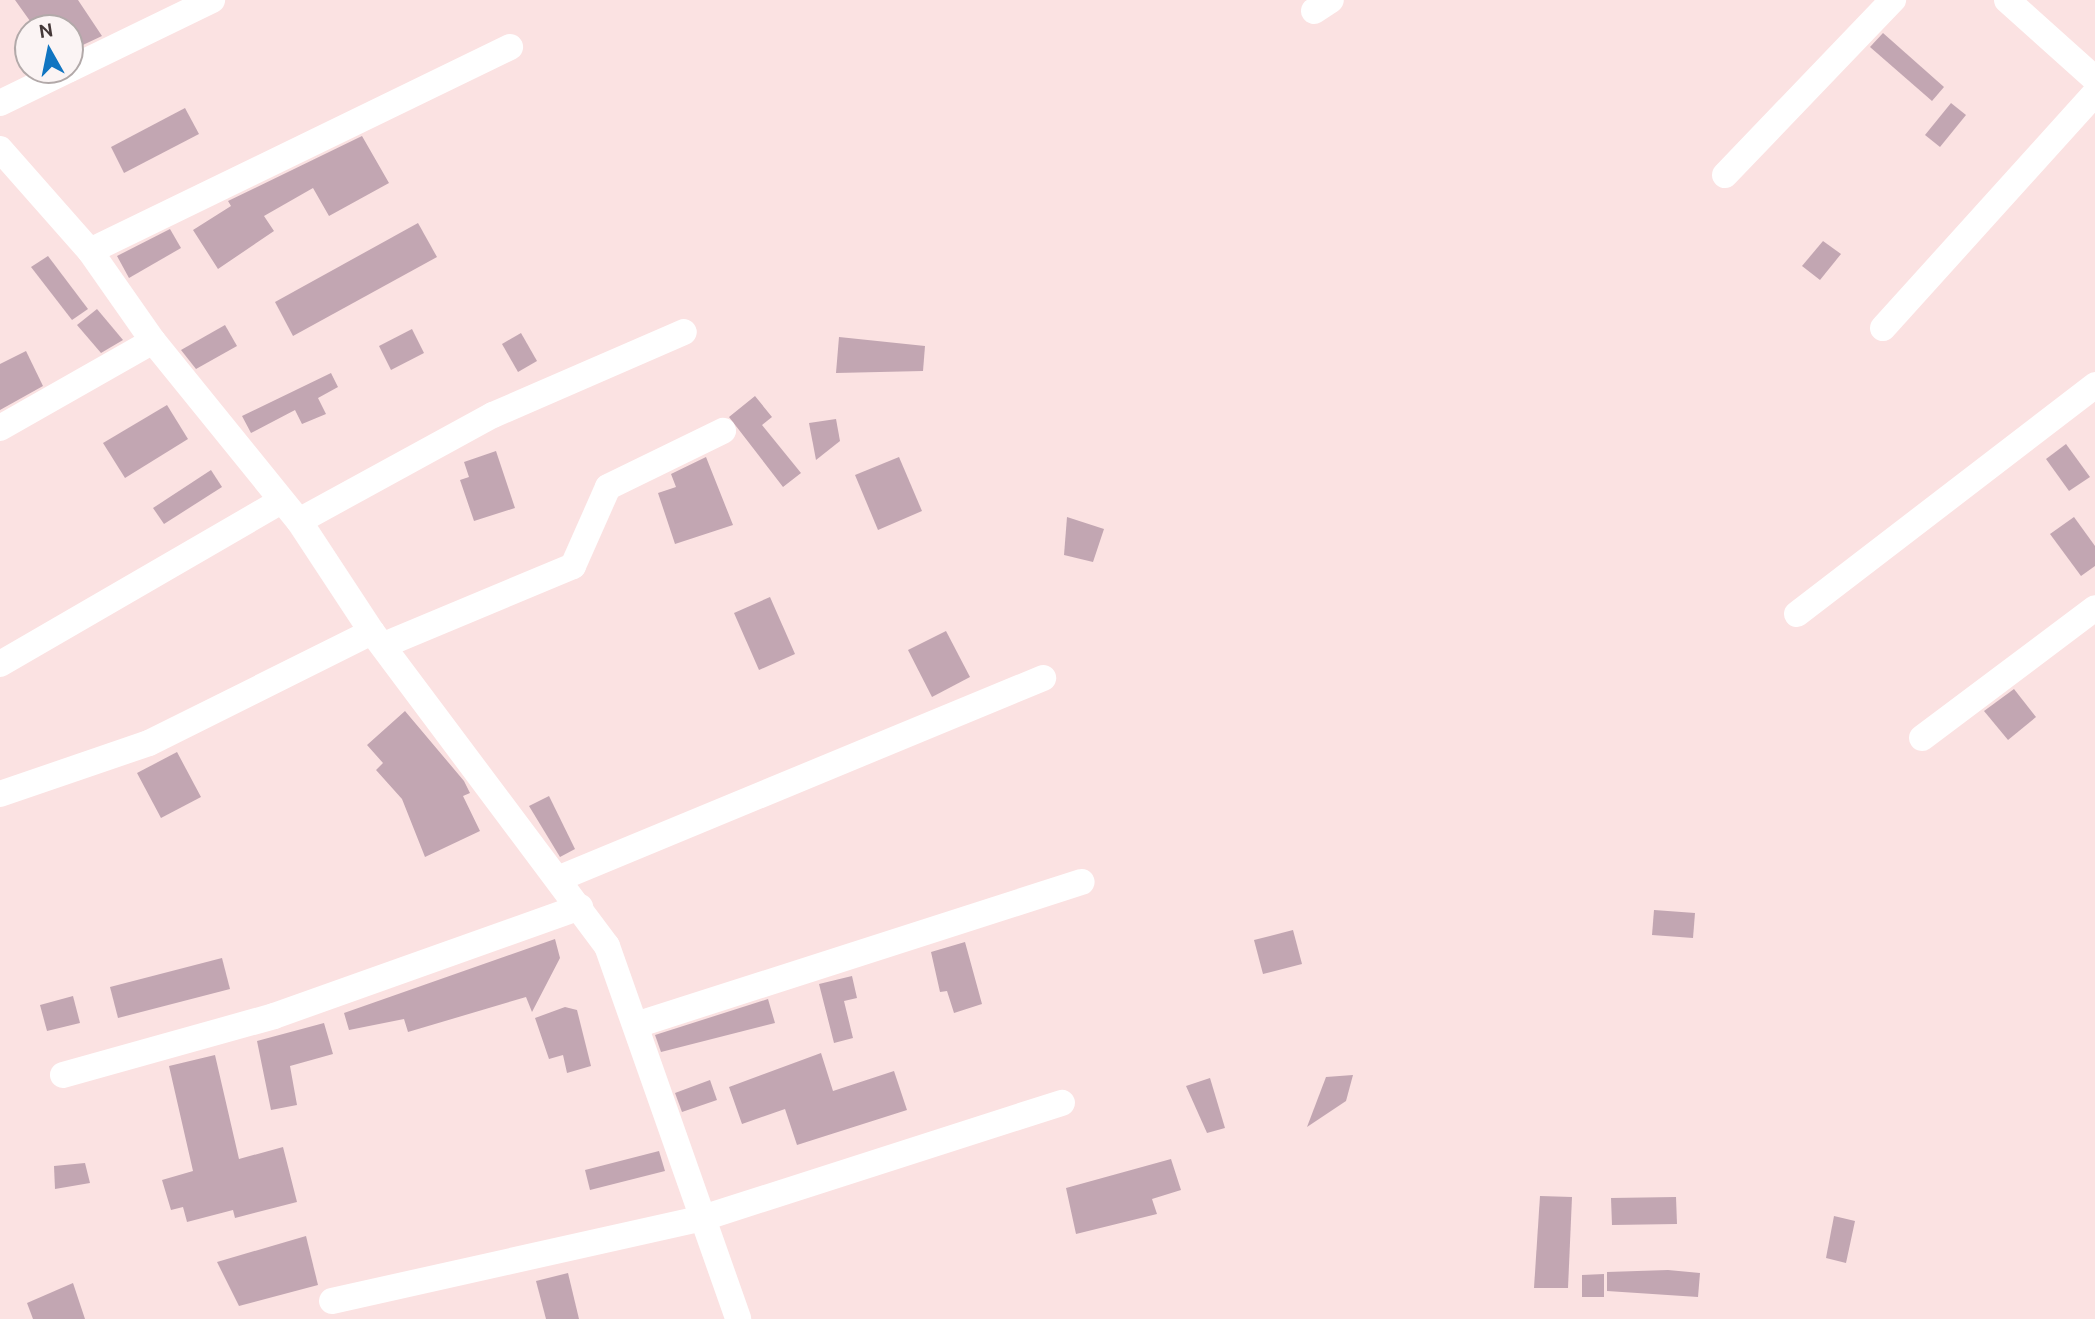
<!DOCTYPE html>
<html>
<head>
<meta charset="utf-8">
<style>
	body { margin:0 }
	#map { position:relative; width:2095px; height:1319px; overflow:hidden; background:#fbe2e2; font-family:Ubuntu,sans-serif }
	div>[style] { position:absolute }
	.building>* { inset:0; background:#c2a6b2 }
	.minor>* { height:26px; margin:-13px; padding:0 13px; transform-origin:13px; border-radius:13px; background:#fff }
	span { translate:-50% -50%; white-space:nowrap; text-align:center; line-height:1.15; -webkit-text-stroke:5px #fbf4f4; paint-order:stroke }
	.north { position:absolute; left:14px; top:14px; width:70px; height:70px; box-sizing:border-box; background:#fbf4f4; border:2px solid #b2a9a9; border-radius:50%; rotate:351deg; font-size:19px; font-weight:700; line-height:28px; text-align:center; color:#443838 }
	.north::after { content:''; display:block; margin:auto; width:24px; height:32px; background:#1175c1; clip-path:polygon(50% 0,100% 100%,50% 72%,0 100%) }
</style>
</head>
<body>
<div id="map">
	<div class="building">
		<div style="clip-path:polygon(15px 0,78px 0,102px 36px,70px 51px,70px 28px,35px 28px)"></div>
		<div style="clip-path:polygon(1883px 33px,1944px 87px,1932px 101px,1870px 47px)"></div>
		<div style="clip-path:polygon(1951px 103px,1966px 115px,1940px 147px,1925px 135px)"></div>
		<div style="clip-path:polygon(185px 108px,199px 134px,124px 173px,111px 147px)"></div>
		<div style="clip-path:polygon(362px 136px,389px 183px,329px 216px,313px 188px,264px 216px,274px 231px,218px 269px,193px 230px,231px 206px,228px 201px)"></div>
		<div style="clip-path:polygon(418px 223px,437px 257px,293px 336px,275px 302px)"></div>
		<div style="clip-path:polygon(170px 229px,181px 248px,129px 278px,117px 256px)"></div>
		<div style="clip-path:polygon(1823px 241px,1841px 254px,1820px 280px,1802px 266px)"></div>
		<div style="clip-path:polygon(48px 256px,88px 309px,72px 320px,31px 267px)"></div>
		<div style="clip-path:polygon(97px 309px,123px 340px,101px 353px,77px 325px)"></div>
		<div style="clip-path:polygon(225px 325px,237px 346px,196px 369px,181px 350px)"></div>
		<div style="clip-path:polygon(412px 329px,424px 353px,391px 370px,379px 346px)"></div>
		<div style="clip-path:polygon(521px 333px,537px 361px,518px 372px,502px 344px)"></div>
		<div style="clip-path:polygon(839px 337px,925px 346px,923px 371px,836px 373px)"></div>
		<div style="clip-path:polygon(26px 351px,43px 386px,0 410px,0 364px)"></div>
		<div style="clip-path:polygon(331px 373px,338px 387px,318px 398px,326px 414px,302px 424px,295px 410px,251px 433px,242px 416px)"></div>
		<div style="clip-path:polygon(755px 396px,772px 417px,762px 425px,801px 473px,783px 487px,729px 417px)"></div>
		<div style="clip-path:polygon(167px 405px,188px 439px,125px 478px,103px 443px)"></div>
		<div style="clip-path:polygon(836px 419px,840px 441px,816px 460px,809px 423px)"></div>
		<div style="clip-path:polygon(2066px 444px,2090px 477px,2069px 491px,2046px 459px)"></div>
		<div style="clip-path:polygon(496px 451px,515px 508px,474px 521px,460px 480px,469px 477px,464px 462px)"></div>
		<div style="clip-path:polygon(706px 457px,733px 525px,675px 544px,658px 493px,676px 487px,671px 474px)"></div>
		<div style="clip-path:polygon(899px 457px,922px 511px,878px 530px,855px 475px)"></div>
		<div style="clip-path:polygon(211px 470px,222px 487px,164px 524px,153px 508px)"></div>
		<div style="clip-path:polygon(1067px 517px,1104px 529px,1093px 562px,1064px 555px)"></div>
		<div style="clip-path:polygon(2074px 517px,2095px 546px,2095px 566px,2081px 576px,2050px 534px)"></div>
		<div style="clip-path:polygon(770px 597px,795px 654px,759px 670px,734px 613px)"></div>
		<div style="clip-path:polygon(946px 631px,970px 677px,932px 697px,908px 650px)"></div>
		<div style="clip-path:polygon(2014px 689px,2036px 717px,2008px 740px,1984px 711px)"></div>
		<div style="clip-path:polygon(405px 711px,464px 781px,470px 793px,463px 796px,480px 831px,425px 857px,402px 799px,376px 770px,383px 763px,367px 745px)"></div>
		<div style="clip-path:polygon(177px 752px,201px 797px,161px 818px,137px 773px)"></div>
		<div style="clip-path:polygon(549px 796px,575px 849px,560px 857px,529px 806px)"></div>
		<div style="clip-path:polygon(1654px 910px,1695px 913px,1693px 938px,1652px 935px)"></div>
		<div style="clip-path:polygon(1293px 930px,1302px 964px,1263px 974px,1254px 940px)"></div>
		<div style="clip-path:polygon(555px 939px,560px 958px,532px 1012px,526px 997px,408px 1032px,404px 1019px,349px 1030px,344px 1013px)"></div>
		<div style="clip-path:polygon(965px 942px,982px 1004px,954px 1013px,947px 991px,940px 992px,931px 952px)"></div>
		<div style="clip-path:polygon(222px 958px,230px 989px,118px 1018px,110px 987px)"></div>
		<div style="clip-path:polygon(852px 976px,857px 998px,844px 1001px,853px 1038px,834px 1043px,819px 984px)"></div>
		<div style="clip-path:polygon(73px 996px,80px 1023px,47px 1031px,40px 1005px)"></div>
		<div style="clip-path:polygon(768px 999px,775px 1023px,661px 1052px,655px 1035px)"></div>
		<div style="clip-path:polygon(565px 1007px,577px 1010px,591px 1066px,567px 1073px,563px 1055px,549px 1059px,535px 1018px)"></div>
		<div style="clip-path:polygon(324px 1023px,333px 1054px,290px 1066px,297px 1105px,271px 1110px,257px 1041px)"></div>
		<div style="clip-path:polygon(821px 1053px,833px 1091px,894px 1071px,907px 1110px,797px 1145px,785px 1109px,742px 1124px,729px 1087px)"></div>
		<div style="clip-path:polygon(215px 1055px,239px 1159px,283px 1147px,297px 1202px,235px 1218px,233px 1210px,187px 1222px,183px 1207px,171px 1210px,162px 1180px,193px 1171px,169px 1066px)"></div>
		<div style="clip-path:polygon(1353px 1075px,1346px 1101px,1307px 1127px,1326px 1077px)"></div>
		<div style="clip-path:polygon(1210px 1078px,1225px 1128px,1207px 1133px,1186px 1086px)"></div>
		<div style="clip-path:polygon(710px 1080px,717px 1100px,682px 1112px,675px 1093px)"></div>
		<div style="clip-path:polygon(659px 1151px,665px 1171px,590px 1190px,585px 1170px)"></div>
		<div style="clip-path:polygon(1171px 1159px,1181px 1190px,1152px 1199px,1157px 1214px,1076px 1234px,1066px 1188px)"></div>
		<div style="clip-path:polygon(85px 1163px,90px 1183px,55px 1189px,54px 1166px)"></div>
		<div style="clip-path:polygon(1540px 1196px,1572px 1197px,1568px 1288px,1534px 1288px)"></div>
		<div style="clip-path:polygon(1676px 1197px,1677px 1224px,1612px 1225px,1611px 1198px)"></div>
		<div style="clip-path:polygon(1834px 1216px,1855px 1221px,1846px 1263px,1826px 1258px)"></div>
		<div style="clip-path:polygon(306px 1236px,318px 1285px,239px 1306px,217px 1262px)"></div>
		<div style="clip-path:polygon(1668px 1270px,1700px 1273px,1698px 1297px,1607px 1291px,1607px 1272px)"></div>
		<div style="clip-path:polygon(568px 1273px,579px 1319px,546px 1319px,536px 1281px)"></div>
		<div style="clip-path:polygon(1604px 1274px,1604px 1297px,1582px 1297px,1582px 1275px)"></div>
		<div style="clip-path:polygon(73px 1283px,85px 1319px,33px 1319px,27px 1303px)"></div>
	</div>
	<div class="minor">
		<div style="left:2007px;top:0;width:118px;rotate:41.9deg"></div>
		<div style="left:1314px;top:11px;width:20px;rotate:-33deg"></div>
		<div style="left:70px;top:69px;width:158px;rotate:-25.9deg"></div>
		<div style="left:0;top:103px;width:76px;rotate:-25.9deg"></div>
		<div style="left:0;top:149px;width:136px;rotate:48.6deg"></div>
		<div style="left:90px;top:251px;width:110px;rotate:55deg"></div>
		<div style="left:153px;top:341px;width:232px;rotate:51deg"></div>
		<div style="left:299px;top:521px;width:133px;rotate:56.7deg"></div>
		<div style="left:372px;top:632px;width:392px;rotate:53.2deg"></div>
		<div style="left:607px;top:946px;width:395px;rotate:70.6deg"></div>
		<div style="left:1725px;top:175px;width:243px;rotate:-46.2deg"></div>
		<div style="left:90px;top:251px;width:467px;rotate:-25.9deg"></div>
		<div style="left:1883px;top:328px;width:316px;rotate:-47.9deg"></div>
		<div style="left:0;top:428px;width:176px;rotate:-29.6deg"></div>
		<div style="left:299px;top:521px;width:221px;rotate:-28.7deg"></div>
		<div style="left:493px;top:415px;width:208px;rotate:-23.5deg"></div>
		<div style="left:1797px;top:614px;width:376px;rotate:-37.5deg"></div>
		<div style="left:384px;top:645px;width:205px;rotate:-22.7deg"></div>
		<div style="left:573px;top:566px;width:86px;rotate:-66.1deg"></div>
		<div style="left:608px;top:487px;width:128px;rotate:-26deg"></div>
		<div style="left:0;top:664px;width:325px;rotate:-30.1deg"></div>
		<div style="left:1922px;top:738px;width:216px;rotate:-36.9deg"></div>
		<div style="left:0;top:794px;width:157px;rotate:-18.9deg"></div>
		<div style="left:149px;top:743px;width:249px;rotate:-26.5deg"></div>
		<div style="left:560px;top:878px;width:523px;rotate:-22.49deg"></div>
		<div style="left:636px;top:1025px;width:468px;rotate:-17.8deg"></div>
		<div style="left:63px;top:1075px;width:219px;rotate:-15.6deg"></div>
		<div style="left:274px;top:1016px;width:325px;rotate:-19.6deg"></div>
		<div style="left:332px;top:1301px;width:380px;rotate:-12.6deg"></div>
		<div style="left:703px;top:1218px;width:377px;rotate:-17.8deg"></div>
	</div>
	<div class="north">N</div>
</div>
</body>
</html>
